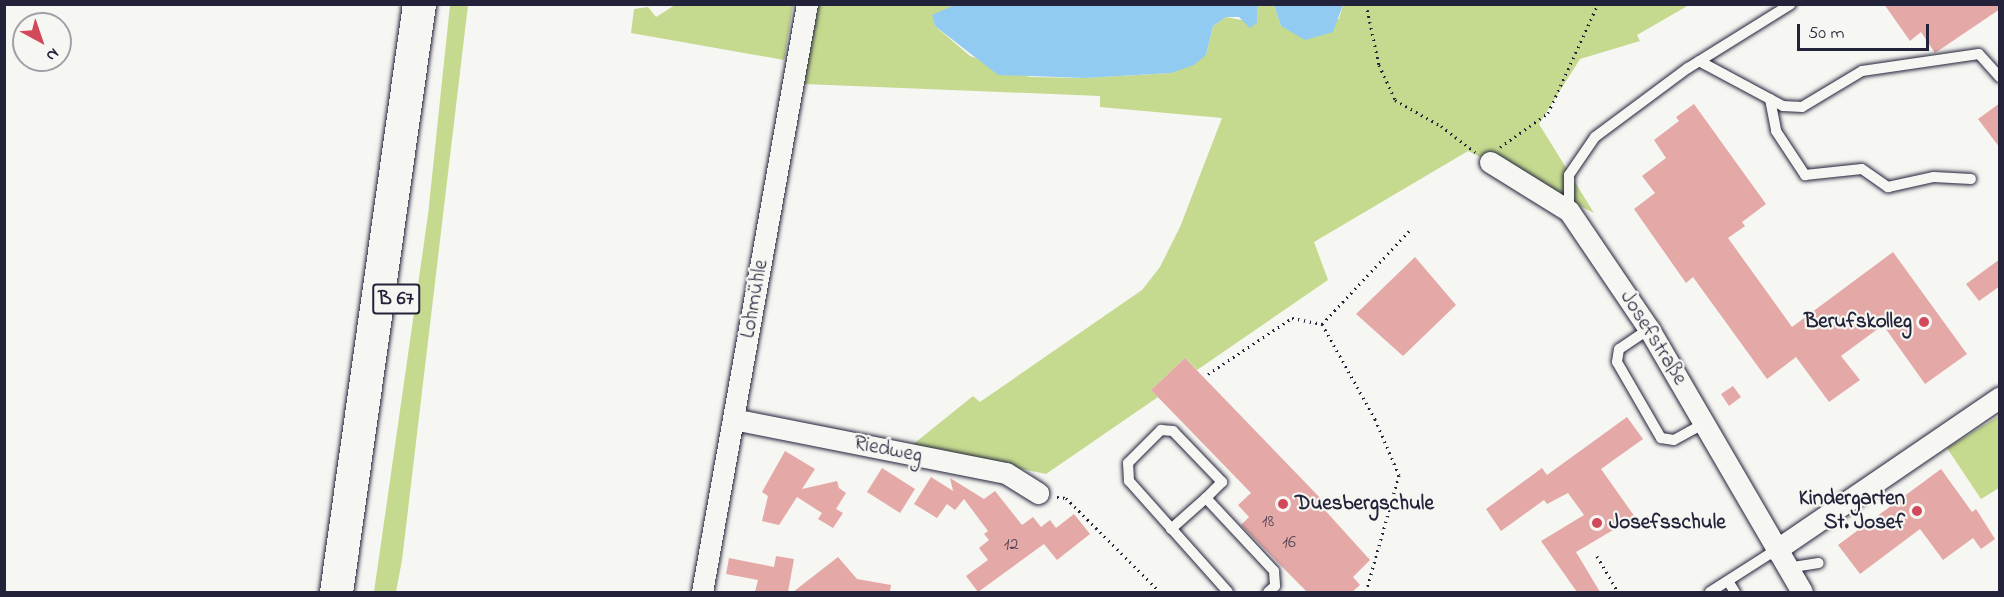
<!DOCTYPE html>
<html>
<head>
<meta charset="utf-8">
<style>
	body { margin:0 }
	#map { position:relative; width:2004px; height:597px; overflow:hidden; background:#f6f6f2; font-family:"Indie Flower",sans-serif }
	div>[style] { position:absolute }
	.green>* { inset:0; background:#c5da8f }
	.water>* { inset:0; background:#91cbf1 }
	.building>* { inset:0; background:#e4a9a6 }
	.path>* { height:3px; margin-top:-1.5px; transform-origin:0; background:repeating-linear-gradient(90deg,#22223b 0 1.5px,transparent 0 6px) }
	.roads { filter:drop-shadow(0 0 2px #22223b) drop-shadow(0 0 2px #22223b) }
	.lane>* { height:10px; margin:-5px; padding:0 5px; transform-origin:5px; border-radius:5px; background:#f6f6f2 }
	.street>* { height:21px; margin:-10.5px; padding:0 10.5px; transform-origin:10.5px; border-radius:10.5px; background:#f6f6f2 }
	.highway>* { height:33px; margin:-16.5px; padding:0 16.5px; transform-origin:16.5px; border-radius:16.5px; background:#f6f6f2 }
	.dots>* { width:16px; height:16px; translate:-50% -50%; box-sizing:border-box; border:3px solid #f6f6f2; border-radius:50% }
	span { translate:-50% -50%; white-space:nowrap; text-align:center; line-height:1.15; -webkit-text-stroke:4.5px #f6f6f2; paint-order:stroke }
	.number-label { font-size:18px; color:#524456 }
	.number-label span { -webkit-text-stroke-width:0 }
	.shield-label span { padding:2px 4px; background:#f6f6f2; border:2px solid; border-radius:4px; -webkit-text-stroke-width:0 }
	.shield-label { font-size:20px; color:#22223b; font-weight:700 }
	.street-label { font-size:21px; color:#22223b }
	.poi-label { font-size:21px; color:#22223b; font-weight:700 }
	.right { translate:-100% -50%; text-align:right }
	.left { translate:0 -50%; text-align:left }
	.frame { position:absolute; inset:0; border:6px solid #22223b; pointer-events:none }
	.north { position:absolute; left:12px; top:12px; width:60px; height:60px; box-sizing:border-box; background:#f6f6f2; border:2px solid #a1a1a9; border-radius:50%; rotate:140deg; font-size:16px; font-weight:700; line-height:24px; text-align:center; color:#22223b }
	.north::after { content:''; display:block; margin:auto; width:21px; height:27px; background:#d1495b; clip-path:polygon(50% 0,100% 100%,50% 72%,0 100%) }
	.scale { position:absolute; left:1797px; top:24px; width:132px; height:27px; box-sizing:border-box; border:3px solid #22223b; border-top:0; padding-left:8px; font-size:18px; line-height:21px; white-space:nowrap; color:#22223b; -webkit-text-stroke:4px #f6f6f2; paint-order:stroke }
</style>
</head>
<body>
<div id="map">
	<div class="green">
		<div style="clip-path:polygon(450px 5px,468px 5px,402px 560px,396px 592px,374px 592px,428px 215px)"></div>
		<div style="clip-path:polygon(675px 5px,793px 5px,784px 60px,631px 33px,634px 9px,648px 7px,656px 17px)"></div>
		<div style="clip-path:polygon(818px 5px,957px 5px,933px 15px,935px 26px,970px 56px,1030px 77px,1085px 78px,1171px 73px,1206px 55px,1213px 26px,1226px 17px,1257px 23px,1258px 5px,1274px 5px,1281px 26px,1339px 19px,1343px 5px,1689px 5px,1637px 35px,1640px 41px,1580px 59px,1539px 124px,1594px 213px,1468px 151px,1314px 242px,1328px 280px,1197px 370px,1185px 358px,1151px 390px,1158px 397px,1046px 474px,911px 446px,973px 396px,980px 402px,1142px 290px,1160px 267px,1180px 227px,1222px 118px,1100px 107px,1100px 96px,804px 84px)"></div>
		<div style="clip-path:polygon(1999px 416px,1999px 488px,1981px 499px,1947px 448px)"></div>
	</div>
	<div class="water">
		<div style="clip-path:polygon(957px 4px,1258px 4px,1258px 5px,1257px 23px,1250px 28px,1239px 17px,1226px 17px,1213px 26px,1206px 55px,1194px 65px,1171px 73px,1085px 78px,998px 75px,935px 26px,932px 15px)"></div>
		<div style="clip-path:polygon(1274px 5px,1274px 4px,1343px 5px,1333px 32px,1305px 40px,1281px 26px)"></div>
	</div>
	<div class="building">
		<div style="clip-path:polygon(1884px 4px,2000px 4px,2000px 9px,1935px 53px,1921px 32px,1910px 41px)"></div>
		<div style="clip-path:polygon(2000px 103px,2000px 148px,1978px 119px)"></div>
		<div style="clip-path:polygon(1694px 104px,1766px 204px,1742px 222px,1745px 226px,1728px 238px,1792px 327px,1893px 252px,1967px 354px,1925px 384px,1883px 325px,1841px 356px,1860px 380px,1829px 402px,1796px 357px,1767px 379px,1693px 277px,1686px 283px,1634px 209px,1655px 193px,1642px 176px,1666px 158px,1654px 140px,1679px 121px,1676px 117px)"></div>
		<div style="clip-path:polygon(1415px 257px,1456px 305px,1403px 356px,1356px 314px)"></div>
		<div style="clip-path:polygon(2000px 259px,2000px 286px,1979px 301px,1966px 284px)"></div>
		<div style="clip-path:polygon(1185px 358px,1327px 505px,1323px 508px,1370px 560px,1353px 577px,1360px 585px,1352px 592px,1307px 592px,1241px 525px,1249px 517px,1238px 505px,1251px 493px,1151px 390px)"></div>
		<div style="clip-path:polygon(1733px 386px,1741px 397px,1729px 406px,1721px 394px)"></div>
		<div style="clip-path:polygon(1627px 417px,1643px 439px,1601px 469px,1635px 517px,1576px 552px,1600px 592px,1577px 592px,1541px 541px,1584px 515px,1568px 493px,1547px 504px,1544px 500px,1501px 531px,1486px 509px,1542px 468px,1547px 475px)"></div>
		<div style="clip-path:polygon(785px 451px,815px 469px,802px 489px,837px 481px,839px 488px,846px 493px,836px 509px,843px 513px,833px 528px,818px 519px,822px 513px,797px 497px,779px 525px,762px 521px,768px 496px,762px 492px)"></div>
		<div style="clip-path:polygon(882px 468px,915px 489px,900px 513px,867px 492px)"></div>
		<div style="clip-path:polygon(1941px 469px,1972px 512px,1976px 509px,1995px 539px,1981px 549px,1973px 538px,1943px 560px,1920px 529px,1860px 574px,1838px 545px)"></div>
		<div style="clip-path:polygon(931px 477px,953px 491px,950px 478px,984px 499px,995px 491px,1022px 525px,1033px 517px,1041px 527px,1050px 520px,1056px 528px,1074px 514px,1090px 534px,1057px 560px,1044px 544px,978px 592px,966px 576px,988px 560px,979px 548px,989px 540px,984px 534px,988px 531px,964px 499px,955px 510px,947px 504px,937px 518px,914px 504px)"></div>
		<div style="clip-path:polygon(776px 556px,794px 559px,788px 592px,755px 592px,758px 580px,726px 574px,729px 558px,774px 567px)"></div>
		<div style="clip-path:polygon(838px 557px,857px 579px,891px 585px,890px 592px,793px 592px)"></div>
	</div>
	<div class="path">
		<div style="left:1366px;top:4px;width:62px;rotate:78deg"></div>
		<div style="left:1379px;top:65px;width:38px;rotate:65deg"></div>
		<div style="left:1395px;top:100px;width:53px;rotate:29.5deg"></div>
		<div style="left:1441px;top:126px;width:43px;rotate:37.4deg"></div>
		<div style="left:1500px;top:147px;width:59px;rotate:-35.3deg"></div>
		<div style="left:1548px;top:113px;width:120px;rotate:-65.4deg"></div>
		<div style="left:1322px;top:324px;width:129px;rotate:-46.9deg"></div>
		<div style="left:1208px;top:374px;width:101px;rotate:-33.7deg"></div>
		<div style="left:1292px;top:318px;width:31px;rotate:11deg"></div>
		<div style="left:1322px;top:324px;width:109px;rotate:60.8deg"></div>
		<div style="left:1375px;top:419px;width:61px;rotate:66.8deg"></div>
		<div style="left:1399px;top:475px;width:122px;rotate:105.8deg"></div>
		<div style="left:1057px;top:497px;width:9px;rotate:6deg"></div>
		<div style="left:1066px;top:498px;width:133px;rotate:45deg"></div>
		<div style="left:1597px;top:556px;width:42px;rotate:59.7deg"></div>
	</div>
	<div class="roads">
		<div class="lane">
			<div style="left:1699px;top:61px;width:95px;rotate:28.2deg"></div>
			<div style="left:1783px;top:106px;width:19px;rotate:3deg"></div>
			<div style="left:1802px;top:107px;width:70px;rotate:-31deg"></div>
			<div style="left:1862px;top:71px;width:118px;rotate:-8.3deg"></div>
			<div style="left:1979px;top:54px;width:31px;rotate:48deg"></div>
			<div style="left:1770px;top:99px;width:33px;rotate:79deg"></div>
			<div style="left:1776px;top:131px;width:53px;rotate:56.6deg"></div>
			<div style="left:1805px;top:175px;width:57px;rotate:-6deg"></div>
			<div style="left:1862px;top:169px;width:32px;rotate:35deg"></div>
			<div style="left:1888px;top:187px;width:47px;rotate:-12.3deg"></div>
			<div style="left:1934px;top:177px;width:37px;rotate:3deg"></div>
			<div style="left:1569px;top:211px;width:36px;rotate:-90deg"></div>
			<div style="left:1569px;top:175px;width:46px;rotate:-55.6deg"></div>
			<div style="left:1595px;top:137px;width:116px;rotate:-36.6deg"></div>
			<div style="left:1688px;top:68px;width:121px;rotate:-31.9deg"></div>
			<div style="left:1649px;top:329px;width:36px;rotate:146deg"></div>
			<div style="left:1619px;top:349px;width:13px;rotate:99deg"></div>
			<div style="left:1617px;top:362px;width:88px;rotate:59.9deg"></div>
			<div style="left:1661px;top:438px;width:13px;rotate:9deg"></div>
			<div style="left:1674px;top:440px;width:35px;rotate:-29deg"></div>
			<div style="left:1171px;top:529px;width:47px;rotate:-41.5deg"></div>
			<div style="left:1787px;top:568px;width:32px;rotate:-9deg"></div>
			<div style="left:1728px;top:581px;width:13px;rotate:58deg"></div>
			<div style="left:1228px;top:592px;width:149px;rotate:-131.7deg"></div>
			<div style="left:1129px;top:481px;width:18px;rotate:-93deg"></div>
			<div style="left:1128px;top:463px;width:47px;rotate:-45deg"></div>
			<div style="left:1161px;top:430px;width:12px;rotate:5deg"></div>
			<div style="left:1173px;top:431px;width:71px;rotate:46.1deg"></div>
			<div style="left:1222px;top:482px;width:23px;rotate:135deg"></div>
			<div style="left:1206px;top:498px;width:100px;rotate:47deg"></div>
			<div style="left:1274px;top:571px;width:15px;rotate:86deg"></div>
			<div style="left:1275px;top:586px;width:9px;rotate:139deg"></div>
			<div style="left:1710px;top:592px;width:78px;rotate:-32.5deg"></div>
		</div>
		<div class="street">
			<div style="left:1490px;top:162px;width:93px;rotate:31.8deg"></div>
			<div style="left:1569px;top:211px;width:143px;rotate:55.9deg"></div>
			<div style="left:1649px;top:329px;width:304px;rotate:59.8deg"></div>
			<div style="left:733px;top:419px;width:278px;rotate:11.2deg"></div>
			<div style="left:1006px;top:473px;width:38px;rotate:32deg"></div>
			<div style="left:1776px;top:550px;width:271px;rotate:-34.3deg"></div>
			<div style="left:702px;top:592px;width:597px;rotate:-79.88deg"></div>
		</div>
		<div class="highway">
			<div style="left:336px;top:592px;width:594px;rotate:-81.97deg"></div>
		</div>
	</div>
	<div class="dots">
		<div style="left:1924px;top:322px;background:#d1495b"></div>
		<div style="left:1283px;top:504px;background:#d1495b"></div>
		<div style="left:1917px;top:511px;background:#d1495b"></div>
		<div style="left:1597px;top:523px;background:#d1495b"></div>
	</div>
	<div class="number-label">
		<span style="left:1268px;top:522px">18</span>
		<span style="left:1289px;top:543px">16</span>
		<span style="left:1011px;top:545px">12</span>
	</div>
	<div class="shield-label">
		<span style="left:396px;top:299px">B 67</span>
	</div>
	<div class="street-label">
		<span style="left:755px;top:299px;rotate:-80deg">Lohmühle</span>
		<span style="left:1653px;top:338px;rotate:58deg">Josefstraße</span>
		<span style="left:888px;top:450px;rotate:11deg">Riedweg</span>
	</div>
	<div class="poi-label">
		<span class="right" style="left:1912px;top:322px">Berufskolleg</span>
		<span class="right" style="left:1905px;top:511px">Kindergarten<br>St. Josef</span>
		<span class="left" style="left:1295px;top:504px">Duesbergschule</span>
		<span class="left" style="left:1609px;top:523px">Josefsschule</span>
	</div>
	<div class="frame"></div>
	<div class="north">N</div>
	<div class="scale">50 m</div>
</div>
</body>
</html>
